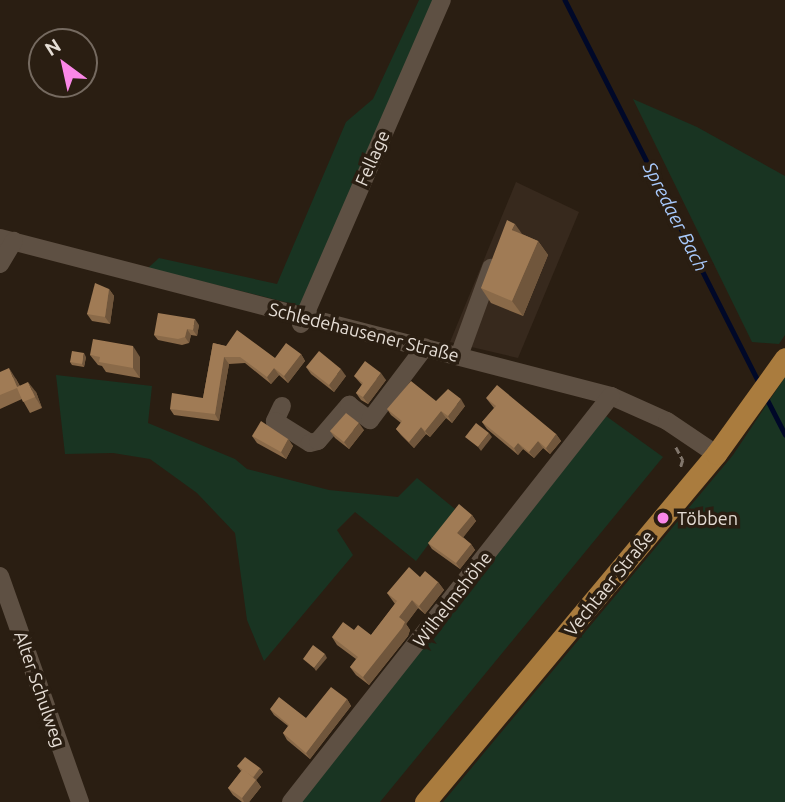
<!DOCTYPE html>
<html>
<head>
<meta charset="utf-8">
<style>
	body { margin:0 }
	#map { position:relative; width:785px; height:802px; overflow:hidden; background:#2a1e12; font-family:Ubuntu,sans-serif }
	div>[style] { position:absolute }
	.industrial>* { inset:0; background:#37291d }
	.green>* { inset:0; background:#193422 }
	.stream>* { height:4.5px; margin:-2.25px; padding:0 2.25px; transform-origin:2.25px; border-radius:2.25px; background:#000828 }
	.path>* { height:2.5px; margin-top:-1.25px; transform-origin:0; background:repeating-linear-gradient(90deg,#81766c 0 7px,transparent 0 10.5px) }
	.minor>* { height:18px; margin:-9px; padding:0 9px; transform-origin:9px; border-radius:9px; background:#5e5043 }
	.major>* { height:21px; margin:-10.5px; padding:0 10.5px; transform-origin:10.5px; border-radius:10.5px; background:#aa7c3e }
	.wall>* { inset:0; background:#8a6a49 }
	.shaded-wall>* { inset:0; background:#70563c }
	.building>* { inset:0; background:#a07b55 }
	.dots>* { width:19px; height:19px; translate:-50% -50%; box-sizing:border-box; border:4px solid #2a1e12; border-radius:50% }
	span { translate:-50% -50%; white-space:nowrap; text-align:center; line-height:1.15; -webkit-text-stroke:7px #2a1e12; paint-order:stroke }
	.street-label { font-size:18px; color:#e5ddd5 }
	.poi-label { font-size:18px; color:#e5ddd5 }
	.left { translate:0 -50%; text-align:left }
	.water-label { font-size:19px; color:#a8cafd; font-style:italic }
	.north { position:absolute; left:28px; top:28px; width:70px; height:70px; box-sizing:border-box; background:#2a1e12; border:2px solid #756a60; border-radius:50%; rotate:327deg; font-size:19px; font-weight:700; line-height:28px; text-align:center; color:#e5ddd5 }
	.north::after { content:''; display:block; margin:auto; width:24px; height:32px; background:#fa87e7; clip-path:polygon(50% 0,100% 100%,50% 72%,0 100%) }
</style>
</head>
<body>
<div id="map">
	<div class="industrial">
		<div style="clip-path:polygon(516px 182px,579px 212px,518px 358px,450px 342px)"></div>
	</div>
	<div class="green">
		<div style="clip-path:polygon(419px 0,433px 0,301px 306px,148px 268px,159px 258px,277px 284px,346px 122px,373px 99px)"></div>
		<div style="clip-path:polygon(633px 99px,697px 127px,785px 176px,785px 335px,779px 344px,752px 342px)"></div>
		<div style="clip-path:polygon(56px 375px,152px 386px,148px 423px,235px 459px,247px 469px,329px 490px,398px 497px,417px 478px,455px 509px,416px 561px,355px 512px,337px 530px,353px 555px,264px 661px,247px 620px,235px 533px,197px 493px,150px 459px,113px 453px,65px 454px)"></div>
		<div style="clip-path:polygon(785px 377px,785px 802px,443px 802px,733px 455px)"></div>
		<div style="clip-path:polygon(606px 416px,663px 457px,380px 802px,301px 802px)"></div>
	</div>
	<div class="stream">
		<div style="left:565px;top:0;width:429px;rotate:63.1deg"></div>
		<div style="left:766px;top:397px;width:42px;rotate:62.8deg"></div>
	</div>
	<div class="path">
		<div style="left:676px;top:447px;width:15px;rotate:62deg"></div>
		<div style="left:683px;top:460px;width:9px;rotate:108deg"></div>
	</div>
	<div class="minor">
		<div style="left:0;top:238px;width:631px;rotate:14.5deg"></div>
		<div style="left:611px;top:396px;width:61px;rotate:24.1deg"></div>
		<div style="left:667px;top:421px;width:59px;rotate:34deg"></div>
		<div style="left:0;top:264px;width:27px;rotate:-59deg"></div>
		<div style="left:301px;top:324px;width:353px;rotate:-66.5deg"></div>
		<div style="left:459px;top:356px;width:94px;rotate:-70deg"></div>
		<div style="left:282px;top:406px;width:17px;rotate:115deg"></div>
		<div style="left:275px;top:421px;width:41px;rotate:32.2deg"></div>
		<div style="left:310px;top:443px;width:8px;rotate:-14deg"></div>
		<div style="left:318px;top:441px;width:48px;rotate:-49.3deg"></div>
		<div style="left:349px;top:405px;width:26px;rotate:36deg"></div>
		<div style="left:370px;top:420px;width:91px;rotate:-53deg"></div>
		<div style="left:0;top:576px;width:240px;rotate:70.5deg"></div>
		<div style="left:291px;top:802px;width:517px;rotate:-51.76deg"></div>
	</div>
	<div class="major">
		<div style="left:425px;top:802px;width:454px;rotate:-50.1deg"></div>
		<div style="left:716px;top:454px;width:118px;rotate:-54.3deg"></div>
	</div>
	<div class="wall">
		<div style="clip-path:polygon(522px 234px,538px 241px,548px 255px,523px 316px,491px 303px,481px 288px)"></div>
		<div style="clip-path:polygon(109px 289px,114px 296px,110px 324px,92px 321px,87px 314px)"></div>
		<div style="clip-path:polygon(199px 325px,197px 336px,191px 335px,189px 343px,182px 345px,158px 340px,154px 335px)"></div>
		<div style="clip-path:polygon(213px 343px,275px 358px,301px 354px,305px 361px,288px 383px,279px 375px,271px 384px,245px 363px,229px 364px,219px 421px,174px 415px,170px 409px,203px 398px)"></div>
		<div style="clip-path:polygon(90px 355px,140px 357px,140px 378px,106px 372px,102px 366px,98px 365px)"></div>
		<div style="clip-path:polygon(86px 357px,84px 367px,72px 365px,70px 362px)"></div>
		<div style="clip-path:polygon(306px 367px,346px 376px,334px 392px,311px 374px)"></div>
		<div style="clip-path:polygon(0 372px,16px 379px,20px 386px,36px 392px,42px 408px,30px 413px,22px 399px,0 409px)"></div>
		<div style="clip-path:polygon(354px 376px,386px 380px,368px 404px,361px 400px,356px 393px,362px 385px)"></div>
		<div style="clip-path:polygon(486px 398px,556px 434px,561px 441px,550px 454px,543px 448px,534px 458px,523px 449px,518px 455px,487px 429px,482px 422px,494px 408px)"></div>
		<div style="clip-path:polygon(436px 401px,465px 406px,452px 423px,446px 418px,430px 437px,426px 434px,414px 448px,401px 435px,396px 429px,401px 423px,391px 415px,387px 409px)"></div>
		<div style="clip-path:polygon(364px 430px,349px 449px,335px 438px,330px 431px)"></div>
		<div style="clip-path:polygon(252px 436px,288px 439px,293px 446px,286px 459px,257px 443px)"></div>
		<div style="clip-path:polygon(472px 515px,476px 521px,463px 537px,471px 544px,475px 550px,460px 569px,432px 549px,428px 543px)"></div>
		<div style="clip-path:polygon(420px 577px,438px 582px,444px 590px,425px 614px,418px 608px,406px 624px,410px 630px,408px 636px,369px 685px,356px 675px,350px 667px,356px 659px,337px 645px,332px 637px,354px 630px,371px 635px,395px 604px,387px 593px)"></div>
		<div style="clip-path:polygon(347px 699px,351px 706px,310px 759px,287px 740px,283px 733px,288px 726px,274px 715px,270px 709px,306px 718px)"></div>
		<div style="clip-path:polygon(237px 766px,260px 768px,263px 772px,256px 780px,261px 787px,249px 802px,242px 802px,233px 795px,228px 788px,241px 771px)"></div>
	</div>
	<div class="shaded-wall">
		<div style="clip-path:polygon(515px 224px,525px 238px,512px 230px)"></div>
		<div style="clip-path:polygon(538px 241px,548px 255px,523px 316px,512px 301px)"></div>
		<div style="clip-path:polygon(109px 289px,114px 296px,110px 324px,105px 317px)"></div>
		<div style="clip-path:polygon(195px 319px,199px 325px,197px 336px,193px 330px)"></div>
		<div style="clip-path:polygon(187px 329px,191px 335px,189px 343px,185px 337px)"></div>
		<div style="clip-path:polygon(133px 346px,140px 357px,140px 378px,133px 368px)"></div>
		<div style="clip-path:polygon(84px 353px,86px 357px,84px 367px,82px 364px)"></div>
		<div style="clip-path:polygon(301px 354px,305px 361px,288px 383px,284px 376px)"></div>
		<div style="clip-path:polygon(224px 357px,229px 364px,219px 421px,215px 414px)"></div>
		<div style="clip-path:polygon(9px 368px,16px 379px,25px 397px,17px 387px)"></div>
		<div style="clip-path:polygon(274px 368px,279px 375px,271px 384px,267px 377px)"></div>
		<div style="clip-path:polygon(341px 369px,346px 376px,334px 392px,329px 385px)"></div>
		<div style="clip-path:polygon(381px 373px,386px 380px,368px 404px,363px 397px)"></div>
		<div style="clip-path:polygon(28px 382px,36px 392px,42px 408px,35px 397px)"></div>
		<div style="clip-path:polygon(461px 399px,465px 406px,452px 423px,448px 416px)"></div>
		<div style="clip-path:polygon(441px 411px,446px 418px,430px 437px,425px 431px)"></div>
		<div style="clip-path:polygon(359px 423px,364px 430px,349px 449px,344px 442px)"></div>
		<div style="clip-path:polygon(421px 427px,426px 434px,414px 448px,409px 442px)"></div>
		<div style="clip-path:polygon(489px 433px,492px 437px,481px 451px,478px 447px)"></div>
		<div style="clip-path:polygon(556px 434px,561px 441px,550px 454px,546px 448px)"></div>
		<div style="clip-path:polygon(288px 439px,293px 446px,286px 459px,281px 452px)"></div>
		<div style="clip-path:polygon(538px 441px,543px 448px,534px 458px,529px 452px)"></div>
		<div style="clip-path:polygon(518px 443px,523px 449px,518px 455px,514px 448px)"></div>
		<div style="clip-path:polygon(472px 515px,476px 521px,462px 539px,457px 533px)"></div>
		<div style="clip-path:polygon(471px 544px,475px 550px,460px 569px,456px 563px)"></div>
		<div style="clip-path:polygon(438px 582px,444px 590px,425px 614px,419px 606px)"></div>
		<div style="clip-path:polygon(412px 600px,418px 608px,406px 624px,410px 630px,408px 636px,369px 685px,363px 677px,399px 617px)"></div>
		<div style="clip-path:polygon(325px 654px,327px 658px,316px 671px,314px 668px)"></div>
		<div style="clip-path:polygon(347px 699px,351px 706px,310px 759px,306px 753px)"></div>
		<div style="clip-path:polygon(260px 768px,263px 772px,256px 780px,261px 787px,249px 802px,244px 802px,242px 798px,253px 778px)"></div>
	</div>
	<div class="building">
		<div style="clip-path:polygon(507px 220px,515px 224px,512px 230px,538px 241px,512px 301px,481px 288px)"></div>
		<div style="clip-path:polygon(95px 283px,109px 289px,105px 317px,87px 314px)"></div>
		<div style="clip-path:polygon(158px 313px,195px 319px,193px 330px,187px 329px,185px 337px,178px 339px,154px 335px)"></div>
		<div style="clip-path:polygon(237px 330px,275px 358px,286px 343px,301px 354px,284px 376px,274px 368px,267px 377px,240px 357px,224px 357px,215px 414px,170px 409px,172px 393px,203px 398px,213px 343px,226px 346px)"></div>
		<div style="clip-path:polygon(93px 339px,133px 346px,133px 368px,99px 362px,100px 357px,90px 355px)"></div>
		<div style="clip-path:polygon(72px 351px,84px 353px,82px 364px,70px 362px)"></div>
		<div style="clip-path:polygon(319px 351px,341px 369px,329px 385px,306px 367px)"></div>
		<div style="clip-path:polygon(365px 361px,381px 373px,363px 397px,356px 393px,363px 383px,354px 376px)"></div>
		<div style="clip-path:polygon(9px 368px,17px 387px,28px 382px,35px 397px,23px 402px,17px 388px,0 395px,0 372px)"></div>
		<div style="clip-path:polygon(411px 381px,436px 401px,448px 389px,461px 399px,448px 416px,441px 411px,425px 431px,421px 427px,409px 442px,396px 429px,402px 421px,387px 409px)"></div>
		<div style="clip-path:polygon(497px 385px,556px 434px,546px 448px,538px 441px,529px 452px,518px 443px,514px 448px,482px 422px,496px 406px,486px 398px)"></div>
		<div style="clip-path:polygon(346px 413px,359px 423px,344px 442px,330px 431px)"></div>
		<div style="clip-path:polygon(261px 421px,288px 439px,281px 452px,252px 436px)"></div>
		<div style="clip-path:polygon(476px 423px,489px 433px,478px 447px,465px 437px)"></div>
		<div style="clip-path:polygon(459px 504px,472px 515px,457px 533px,471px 544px,456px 563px,428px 543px)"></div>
		<div style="clip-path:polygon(409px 567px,420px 577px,425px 571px,438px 582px,419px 606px,412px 600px,399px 617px,405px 622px,402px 628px,363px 677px,350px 667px,358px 657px,332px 637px,343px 622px,354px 630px,358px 625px,371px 635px,397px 601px,387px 593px)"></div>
		<div style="clip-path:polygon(313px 645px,325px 654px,314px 668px,303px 659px)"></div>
		<div style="clip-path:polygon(331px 687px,347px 699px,306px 753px,283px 733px,289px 725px,270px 709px,279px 697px,306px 718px)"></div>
		<div style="clip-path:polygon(245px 757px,260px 768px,253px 777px,237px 766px)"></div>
		<div style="clip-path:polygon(243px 769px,256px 780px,242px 798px,228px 788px)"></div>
	</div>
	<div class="dots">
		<div style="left:663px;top:518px;background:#fa87e7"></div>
	</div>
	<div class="street-label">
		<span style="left:372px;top:158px;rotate:-66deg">Fellage</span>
		<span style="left:364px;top:332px;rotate:14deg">Schledehausener Straße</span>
		<span style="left:609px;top:583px;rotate:-51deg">Vechtaer Straße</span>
		<span style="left:452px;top:599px;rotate:-52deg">Wilhelmshöhe</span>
		<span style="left:40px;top:689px;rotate:71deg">Alter Schulweg</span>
	</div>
	<div class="poi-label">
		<span class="left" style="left:677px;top:518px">Többen</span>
	</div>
	<div class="water-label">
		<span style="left:675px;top:217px;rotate:63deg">Spredaer Bach</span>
	</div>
	<div class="north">N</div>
</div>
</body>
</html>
